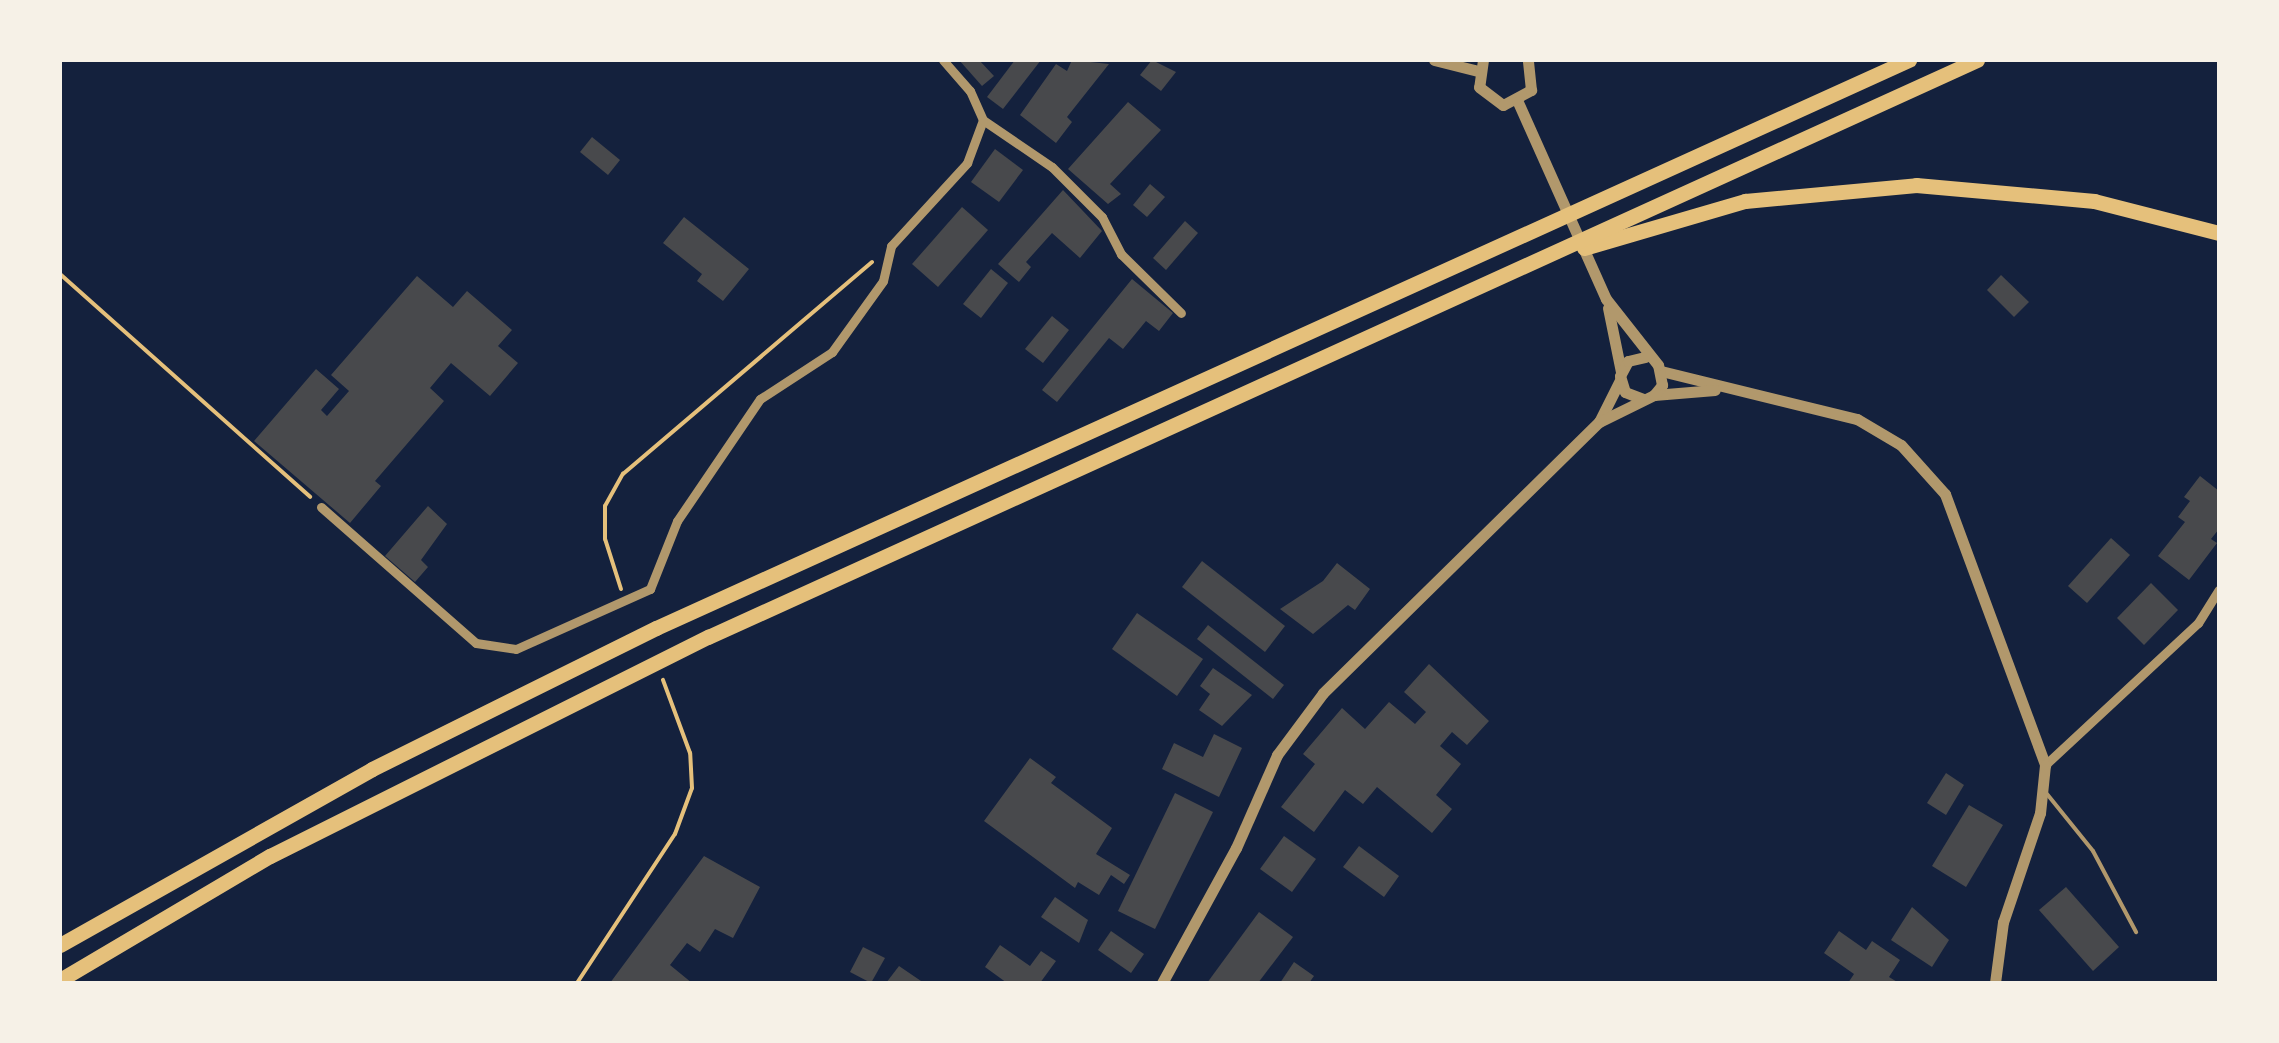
<!DOCTYPE html>
<html>
<head>
<meta charset="utf-8">
<style>
	body { margin:0 }
	#map { position:relative; width:2279px; height:1043px; overflow:hidden; background:#14213d; font-family:Quicksand,sans-serif }
	div>[style] { position:absolute }
	.building>* { inset:0; background:#48494c }
	.path>* { height:4px; margin:-2px; padding:0 2px; transform-origin:2px; border-radius:2px; background:#e5c07b }
	.service>* { height:4px; margin:-2px; padding:0 2px; transform-origin:2px; border-radius:2px; background:#b1986c }
	.minor>* { height:9px; margin:-4.5px; padding:0 4.5px; transform-origin:4.5px; border-radius:4.5px; background:#b1986c }
	.tertiary>* { height:11px; margin:-5.5px; padding:0 5.5px; transform-origin:5.5px; border-radius:5.5px; background:#b1986c }
	.motorway>* { height:15px; margin:-7.5px; padding:0 7.5px; transform-origin:7.5px; border-radius:7.5px; background:#e5c07b }
	span { translate:-50% -50%; white-space:nowrap; text-align:center; line-height:1.15; -webkit-text-stroke:10px #f6f1e7; paint-order:stroke }
	.frame { position:absolute; inset:0; border:62px solid #f6f1e7; pointer-events:none }
</style>
</head>
<body>
<div id="map">
	<div class="building">
		<div style="clip-path:polygon(959px 60px,979px 60px,994px 76px,982px 86px)"></div>
		<div style="clip-path:polygon(1015px 60px,1041px 60px,1003px 109px,987px 97px)"></div>
		<div style="clip-path:polygon(1072px 60px,1109px 64px,1067px 117px,1072px 122px,1056px 143px,1020px 115px,1056px 64px,1067px 71px)"></div>
		<div style="clip-path:polygon(1152px 60px,1176px 72px,1161px 91px,1140px 75px)"></div>
		<div style="clip-path:polygon(1128px 102px,1161px 130px,1110px 184px,1121px 194px,1108px 204px,1068px 169px)"></div>
		<div style="clip-path:polygon(592px 137px,620px 160px,608px 175px,580px 152px)"></div>
		<div style="clip-path:polygon(995px 149px,1023px 170px,999px 202px,971px 182px)"></div>
		<div style="clip-path:polygon(1150px 184px,1165px 197px,1147px 217px,1133px 205px)"></div>
		<div style="clip-path:polygon(1063px 190px,1102px 231px,1080px 258px,1052px 233px,1026px 262px,1031px 267px,1019px 282px,998px 264px)"></div>
		<div style="clip-path:polygon(962px 207px,988px 230px,938px 287px,912px 264px)"></div>
		<div style="clip-path:polygon(684px 217px,749px 269px,723px 301px,697px 281px,702px 274px,663px 243px)"></div>
		<div style="clip-path:polygon(1185px 221px,1198px 233px,1166px 270px,1153px 258px)"></div>
		<div style="clip-path:polygon(991px 269px,1008px 283px,981px 318px,963px 304px)"></div>
		<div style="clip-path:polygon(2001px 275px,2029px 302px,2014px 317px,1987px 290px)"></div>
		<div style="clip-path:polygon(417px 276px,453px 307px,467px 291px,512px 330px,498px 346px,518px 363px,490px 396px,451px 363px,430px 388px,444px 401px,375px 481px,381px 486px,350px 523px,254px 441px,316px 369px,339px 389px,321px 410px,327px 416px,349px 391px,331px 375px)"></div>
		<div style="clip-path:polygon(1132px 279px,1173px 313px,1159px 331px,1146px 321px,1123px 349px,1109px 338px,1057px 402px,1042px 390px)"></div>
		<div style="clip-path:polygon(1052px 316px,1069px 330px,1043px 363px,1025px 349px)"></div>
		<div style="clip-path:polygon(2200px 476px,2219px 491px,2219px 529px,2211px 539px,2217px 543px,2189px 580px,2158px 556px,2185px 522px,2178px 517px,2190px 501px,2184px 497px)"></div>
		<div style="clip-path:polygon(428px 506px,447px 524px,421px 560px,428px 567px,415px 582px,385px 556px)"></div>
		<div style="clip-path:polygon(2111px 538px,2130px 555px,2087px 603px,2068px 586px)"></div>
		<div style="clip-path:polygon(1202px 561px,1285px 626px,1265px 652px,1182px 587px)"></div>
		<div style="clip-path:polygon(1337px 563px,1370px 589px,1355px 610px,1348px 605px,1313px 634px,1280px 609px,1323px 581px)"></div>
		<div style="clip-path:polygon(2151px 583px,2178px 610px,2144px 645px,2117px 618px)"></div>
		<div style="clip-path:polygon(1137px 613px,1203px 659px,1177px 696px,1112px 649px)"></div>
		<div style="clip-path:polygon(1208px 625px,1284px 685px,1273px 699px,1197px 639px)"></div>
		<div style="clip-path:polygon(1429px 664px,1489px 721px,1467px 745px,1452px 732px,1440px 746px,1461px 764px,1436px 795px,1452px 809px,1432px 833px,1377px 787px,1363px 804px,1345px 790px,1314px 832px,1281px 807px,1315px 764px,1303px 754px,1342px 708px,1365px 729px,1389px 702px,1415px 724px,1426px 712px,1404px 692px)"></div>
		<div style="clip-path:polygon(1213px 668px,1252px 695px,1222px 726px,1199px 710px,1210px 694px,1200px 686px)"></div>
		<div style="clip-path:polygon(1214px 734px,1242px 748px,1219px 797px,1162px 769px,1174px 743px,1203px 757px)"></div>
		<div style="clip-path:polygon(1030px 758px,1056px 777px,1051px 783px,1112px 828px,1096px 854px,1130px 875px,1124px 884px,1111px 875px,1099px 895px,1078px 882px,1075px 888px,984px 821px)"></div>
		<div style="clip-path:polygon(1946px 773px,1964px 785px,1946px 815px,1927px 803px)"></div>
		<div style="clip-path:polygon(1175px 793px,1213px 812px,1155px 929px,1118px 911px)"></div>
		<div style="clip-path:polygon(1969px 805px,2003px 825px,1966px 887px,1932px 866px)"></div>
		<div style="clip-path:polygon(1284px 836px,1316px 859px,1292px 892px,1260px 869px)"></div>
		<div style="clip-path:polygon(1359px 846px,1399px 876px,1384px 897px,1343px 867px)"></div>
		<div style="clip-path:polygon(704px 856px,760px 887px,733px 938px,715px 929px,700px 952px,687px 943px,670px 965px,692px 983px,610px 983px)"></div>
		<div style="clip-path:polygon(2066px 887px,2119px 947px,2093px 971px,2039px 910px)"></div>
		<div style="clip-path:polygon(1055px 897px,1088px 920px,1079px 943px,1041px 917px)"></div>
		<div style="clip-path:polygon(1912px 907px,1949px 940px,1932px 967px,1891px 940px)"></div>
		<div style="clip-path:polygon(1259px 912px,1293px 937px,1258px 983px,1207px 983px)"></div>
		<div style="clip-path:polygon(1111px 931px,1144px 954px,1131px 973px,1098px 950px)"></div>
		<div style="clip-path:polygon(1839px 931px,1866px 950px,1872px 941px,1900px 960px,1889px 977px,1899px 983px,1848px 983px,1854px 974px,1824px 953px)"></div>
		<div style="clip-path:polygon(1000px 945px,1030px 966px,1041px 951px,1056px 961px,1040px 983px,1007px 983px,985px 967px)"></div>
		<div style="clip-path:polygon(863px 947px,885px 958px,871px 983px,850px 972px)"></div>
		<div style="clip-path:polygon(1294px 962px,1314px 976px,1309px 983px,1280px 983px)"></div>
		<div style="clip-path:polygon(899px 966px,924px 983px,886px 983px)"></div>
	</div>
	<div class="path">
		<div style="left:60px;top:274px;width:335px;rotate:41.7deg"></div>
		<div style="left:621px;top:589px;width:52px;rotate:-107.7deg"></div>
		<div style="left:605px;top:539px;width:33px;rotate:-90deg"></div>
		<div style="left:605px;top:506px;width:37px;rotate:-61deg"></div>
		<div style="left:623px;top:474px;width:327px;rotate:-40.4deg"></div>
		<div style="left:577px;top:983px;width:178px;rotate:-56.7deg"></div>
		<div style="left:675px;top:834px;width:49px;rotate:-69.7deg"></div>
		<div style="left:692px;top:788px;width:35px;rotate:-93deg"></div>
		<div style="left:690px;top:753px;width:78px;rotate:-110.3deg"></div>
	</div>
	<div class="service">
		<div style="left:2047px;top:794px;width:73px;rotate:51.1deg"></div>
		<div style="left:2093px;top:851px;width:92px;rotate:62deg"></div>
	</div>
	<div class="minor">
		<div style="left:983px;top:120px;width:83px;rotate:34.3deg"></div>
		<div style="left:1052px;top:167px;width:71px;rotate:45deg"></div>
		<div style="left:1102px;top:217px;width:42px;rotate:62.8deg"></div>
		<div style="left:1121px;top:254px;width:84px;rotate:44.5deg"></div>
		<div style="left:321px;top:507px;width:206px;rotate:41.3deg"></div>
		<div style="left:476px;top:643px;width:40px;rotate:8.5deg"></div>
		<div style="left:516px;top:649px;width:147px;rotate:-24.1deg"></div>
		<div style="left:650px;top:589px;width:73px;rotate:-68.3deg"></div>
		<div style="left:677px;top:521px;width:148px;rotate:-55.8deg"></div>
		<div style="left:760px;top:399px;width:86px;rotate:-33.1deg"></div>
		<div style="left:832px;top:352px;width:87px;rotate:-54.3deg"></div>
		<div style="left:883px;top:281px;width:36px;rotate:-77deg"></div>
		<div style="left:891px;top:246px;width:113px;rotate:-47.5deg"></div>
		<div style="left:967px;top:163px;width:46px;rotate:-69.6deg"></div>
		<div style="left:983px;top:120px;width:32px;rotate:-114deg"></div>
		<div style="left:970px;top:91px;width:41px;rotate:-131.1deg"></div>
		<div style="left:2045px;top:765px;width:209px;rotate:-42.9deg"></div>
		<div style="left:2198px;top:623px;width:39px;rotate:-58deg"></div>
	</div>
	<div class="tertiary">
		<div style="left:1434px;top:60px;width:45px;rotate:14deg"></div>
		<div style="left:1483px;top:60px;width:27px;rotate:98deg"></div>
		<div style="left:1479px;top:87px;width:30px;rotate:37deg"></div>
		<div style="left:1503px;top:105px;width:32px;rotate:-28deg"></div>
		<div style="left:1531px;top:90px;width:30px;rotate:-96deg"></div>
		<div style="left:1608px;top:308px;width:65px;rotate:78.5deg"></div>
		<div style="left:1661px;top:371px;width:202px;rotate:13.8deg"></div>
		<div style="left:1857px;top:419px;width:51px;rotate:30.6deg"></div>
		<div style="left:1901px;top:445px;width:66px;rotate:48.1deg"></div>
		<div style="left:1945px;top:494px;width:289px;rotate:69.7deg"></div>
		<div style="left:2045px;top:765px;width:48px;rotate:95.9deg"></div>
		<div style="left:2040px;top:813px;width:115px;rotate:108.7deg"></div>
		<div style="left:2003px;top:922px;width:62px;rotate:97.5deg"></div>
		<div style="left:1654px;top:395px;width:61px;rotate:-4.7deg"></div>
		<div style="left:1643px;top:399px;width:19px;rotate:-159deg"></div>
		<div style="left:1625px;top:392px;width:17px;rotate:-107deg"></div>
		<div style="left:1620px;top:376px;width:17px;rotate:-62deg"></div>
		<div style="left:1628px;top:361px;width:18px;rotate:-13deg"></div>
		<div style="left:1599px;top:422px;width:47px;rotate:-63.4deg"></div>
		<div style="left:1162px;top:983px;width:154px;rotate:-61.3deg"></div>
		<div style="left:1236px;top:848px;width:102px;rotate:-66.2deg"></div>
		<div style="left:1277px;top:755px;width:77px;rotate:-53.4deg"></div>
		<div style="left:1323px;top:693px;width:387px;rotate:-44.5deg"></div>
		<div style="left:1599px;top:422px;width:61px;rotate:-26.1deg"></div>
		<div style="left:1654px;top:395px;width:13px;rotate:-51deg"></div>
		<div style="left:1662px;top:385px;width:20px;rotate:-101deg"></div>
		<div style="left:1658px;top:365px;width:84px;rotate:-128.2deg"></div>
		<div style="left:1606px;top:299px;width:216px;rotate:-114.1deg"></div>
	</div>
	<div class="motorway">
		<div style="left:1584px;top:248px;width:168px;rotate:-16.3deg"></div>
		<div style="left:1745px;top:201px;width:172px;rotate:-5.3deg"></div>
		<div style="left:1916px;top:185px;width:179px;rotate:5.1deg"></div>
		<div style="left:2094px;top:201px;width:129px;rotate:14.4deg"></div>
		<div style="left:60px;top:945px;width:358px;rotate:-29.4deg"></div>
		<div style="left:372px;top:769px;width:317px;rotate:-26.4deg"></div>
		<div style="left:656px;top:628px;width:1376px;rotate:-24.39deg"></div>
		<div style="left:60px;top:980px;width:244px;rotate:-30.6deg"></div>
		<div style="left:270px;top:856px;width:490px;rotate:-26.6deg"></div>
		<div style="left:708px;top:637px;width:1394px;rotate:-24.45deg"></div>
	</div>
	<div class="frame"></div>
</div>
</body>
</html>
